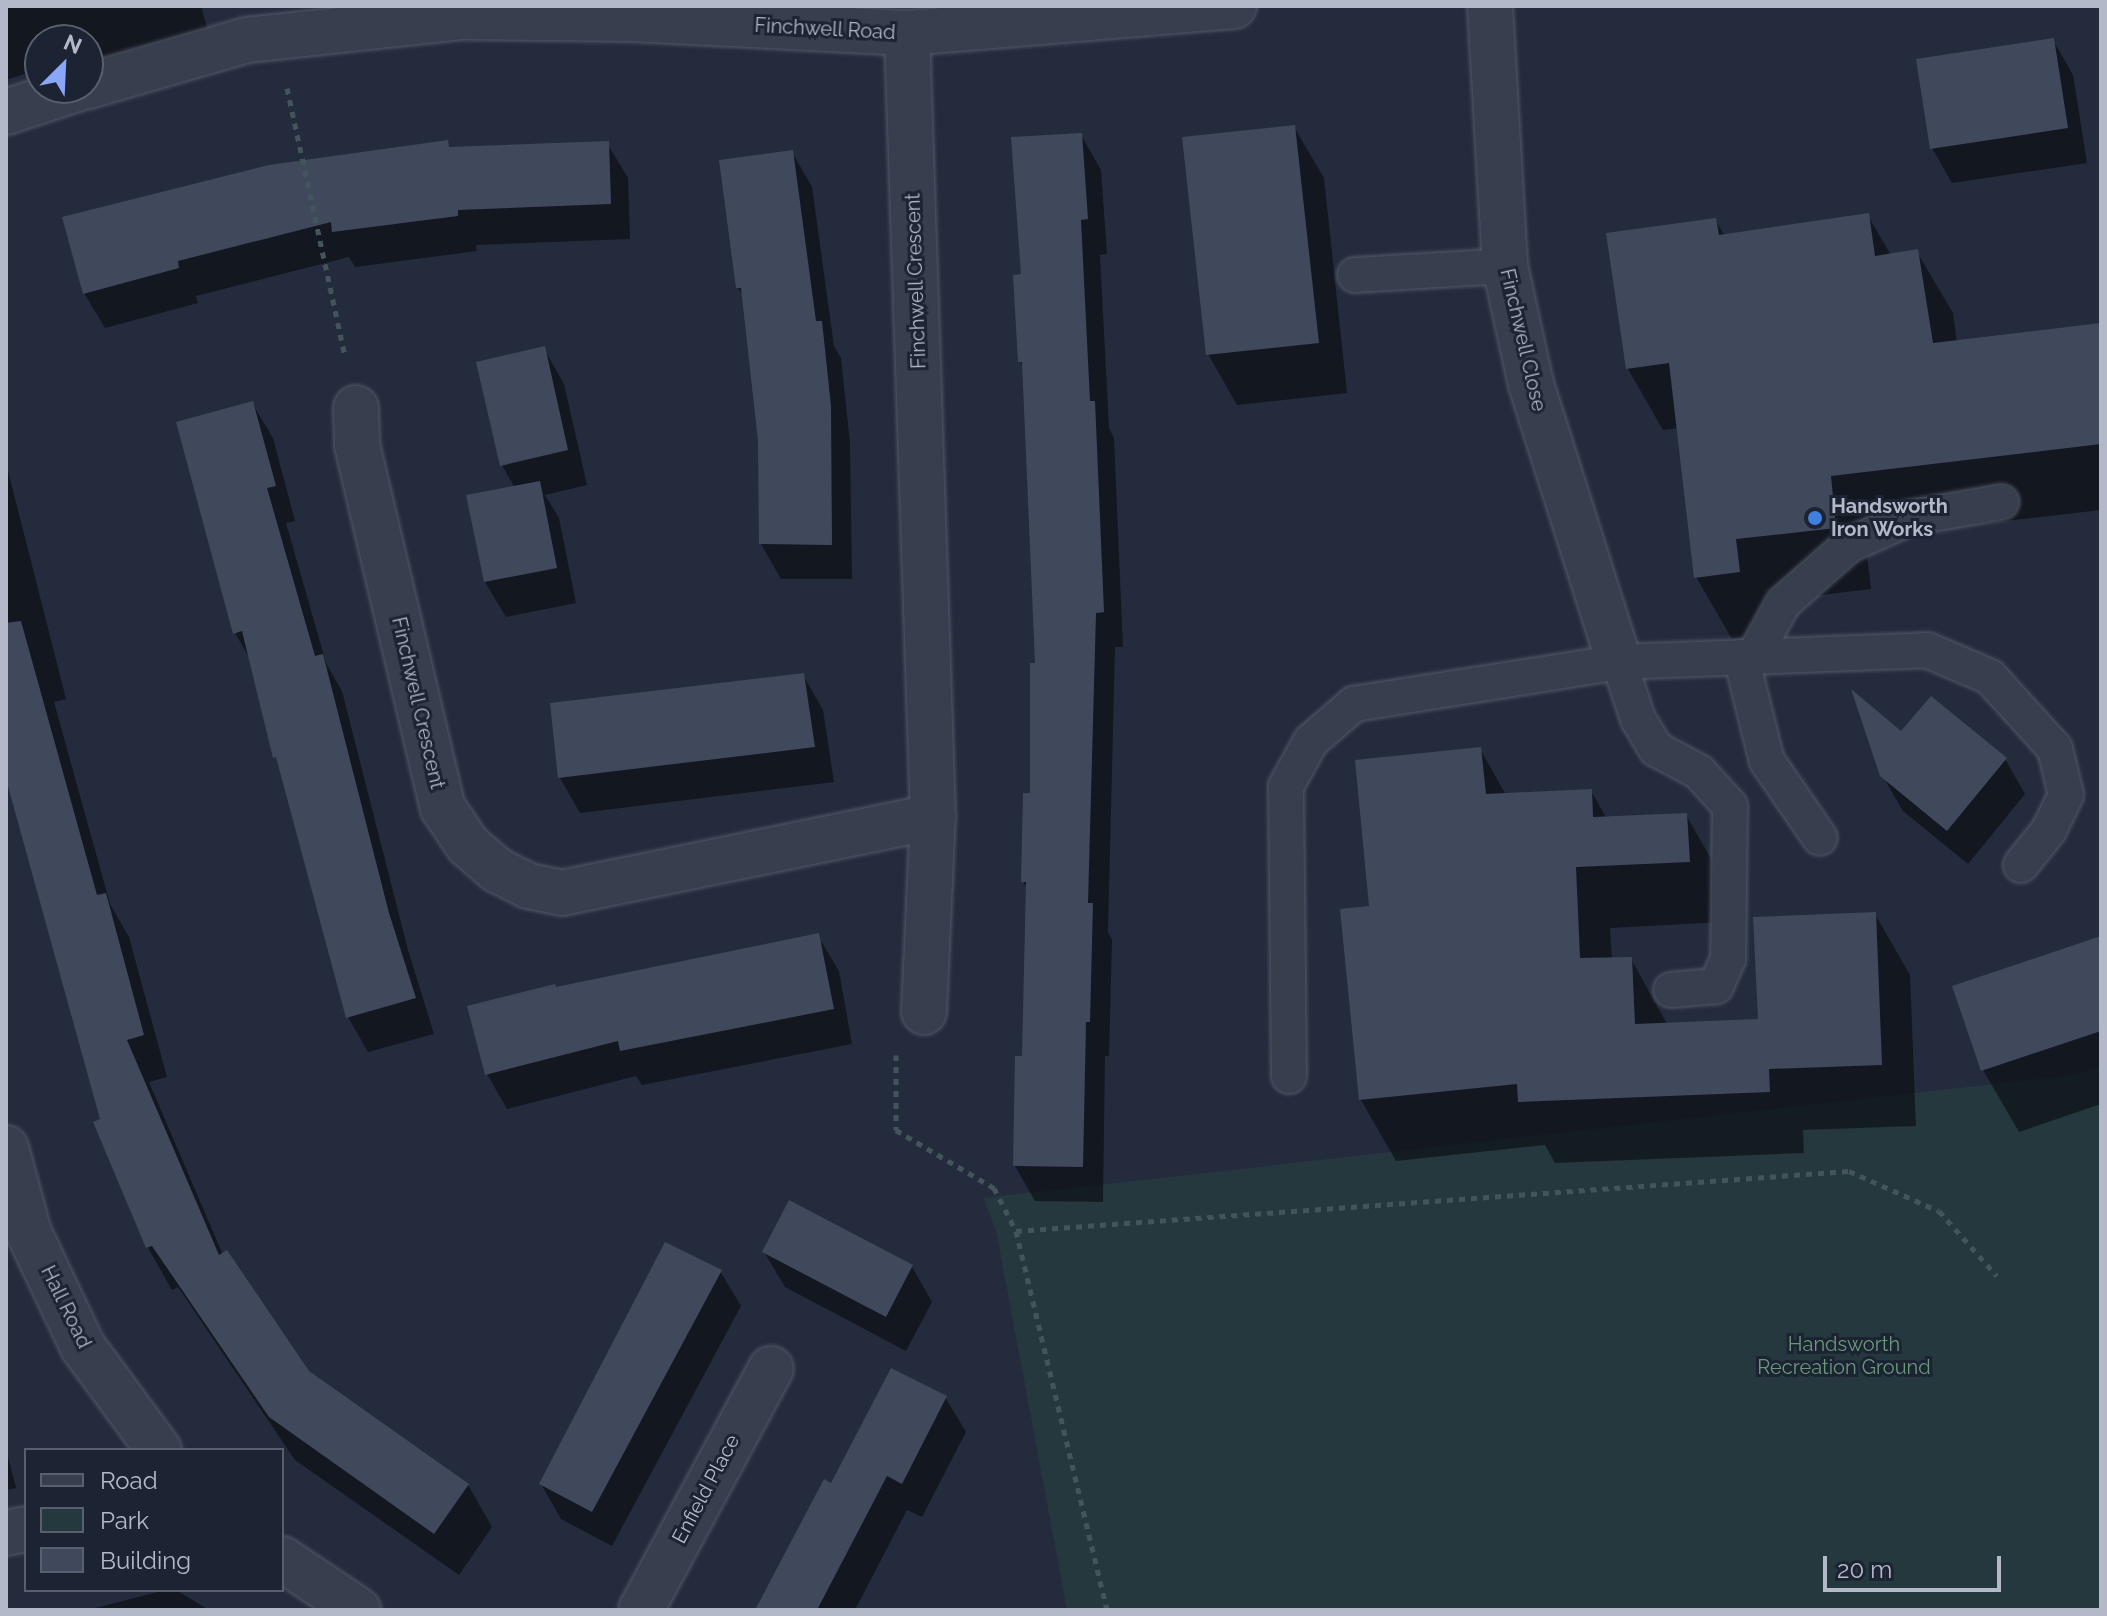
<!DOCTYPE html>
<html>
<head>
<meta charset="utf-8">
<style>
	body { margin:0 }
	#map { position:relative; width:2107px; height:1616px; overflow:hidden; background:#242b3d; font-family:Raleway,sans-serif }
	div>[style] { position:absolute }
	.green>* { inset:0; background:#25383e }
	.shadow>* { inset:0; background:#0007 }
	.building>* { inset:0; background:#40495c }
	.path>* { height:5px; margin-top:-2.5px; transform-origin:0; background:repeating-linear-gradient(90deg,#43555b 0 6px,transparent 0 12px) }
	.roads { filter:drop-shadow(0 0 2px #525968) drop-shadow(0 0 2px #525968) }
	.service>* { height:34px; margin:-17px; padding:0 17px; transform-origin:17px; border-radius:17px; background:#373e4d }
	.minor>* { height:44px; margin:-22px; padding:0 22px; transform-origin:22px; border-radius:22px; background:#373e4d }
	.dots>* { width:22px; height:22px; translate:-50% -50%; box-sizing:border-box; border:4px solid #1c2332; border-radius:50% }
	span { translate:-50% -50%; white-space:nowrap; text-align:center; line-height:1.15; -webkit-text-stroke:6px #1c2332; paint-order:stroke }
	.street-label { font-size:20px; color:#b3b9c8 }
	.poi-label { font-size:20px; color:#b3b9c8; font-weight:700 }
	.left { translate:0 -50%; text-align:left }
	.park-label { font-size:20px; color:#6a997a }
	.frame { position:absolute; inset:0; border:8px solid #b3b9c8; pointer-events:none }
	.legend { position:absolute; left:24px; top:1448px; width:260px; height:144px; box-sizing:border-box; background:#1c2332; border:2px solid #585f6e; margin:0; padding:10px 14px; list-style:none; font-size:24px; color:#b3b9c8 }
	.legend li { display:flex; align-items:center; gap:16px; height:40px }
	.legend b { width:40px; border:2px solid #585f6e }
	.north { position:absolute; left:24px; top:24px; width:80px; height:80px; box-sizing:border-box; background:#1c2332; border:2px solid #585f6e; border-radius:50%; rotate:24deg; font-size:22px; font-weight:700; line-height:32px; text-align:center; color:#b3b9c8 }
	.north::after { content:''; display:block; margin:auto; width:28px; height:36px; background:#89a6f7; clip-path:polygon(50% 0,100% 100%,50% 72%,0 100%) }
	.scale { position:absolute; left:1823px; top:1556px; width:178px; height:36px; box-sizing:border-box; border:4px solid #b3b9c8; border-top:0; padding-left:10px; font-size:24px; line-height:28px; white-space:nowrap; color:#b3b9c8; -webkit-text-stroke:6px #1c2332; paint-order:stroke }
</style>
</head>
<body>
<div id="map">
	<div class="green">
		<div style="clip-path:polygon(2101px 1066px,2101px 1610px,1067px 1610px,996px 1230px,983px 1198px,2073px 1075px)"></div>
	</div>
	<div class="shadow">
		<div style="clip-path:polygon(6px 6px,201px 6px,209px 35px,88px 71px,88px 40px,40px 40px,40px 75px,37px 70px,6px 80px)"></div>
		<div style="clip-path:polygon(2053px 40px,2073px 75px,2087px 163px,1952px 183px,1932px 148px)"></div>
		<div style="clip-path:polygon(1294px 127px,1324px 178px,1347px 393px,1237px 405px,1208px 354px)"></div>
		<div style="clip-path:polygon(1081px 135px,1101px 170px,1107px 254px,1100px 255px,1109px 428px,1114px 438px,1123px 647px,1115px 647px,1108px 932px,1112px 940px,1109px 1056px,1105px 1056px,1103px 1202px,1035px 1201px,1015px 1166px,1024px 1058px,1028px 890px,1023px 881px,1032px 795px,1037px 665px,1024px 369px,1020px 361px,1023px 276px)"></div>
		<div style="clip-path:polygon(447px 143px,451px 149px,607px 143px,628px 178px,630px 239px,476px 245px,477px 251px,355px 267px,349px 257px,196px 296px,198px 303px,105px 328px,84px 293px)"></div>
		<div style="clip-path:polygon(792px 152px,812px 187px,834px 346px,841px 358px,850px 443px,852px 579px,781px 579px,761px 544px,760px 441px,745px 298px,738px 288px)"></div>
		<div style="clip-path:polygon(2099px 164px,2101px 164px,2101px 193px)"></div>
		<div style="clip-path:polygon(1868px 216px,1891px 255px,1917px 252px,1953px 313px,1957px 342px,2101px 325px,2101px 510px,1865px 537px,1871px 589px,1771px 601px,1775px 634px,1732px 639px,1696px 577px,1679px 428px,1663px 430px,1628px 369px,1715px 220px,1725px 236px)"></div>
		<div style="clip-path:polygon(544px 349px,564px 384px,587px 485px,545px 495px,559px 518px,576px 603px,506px 617px,485px 582px,515px 488px,502px 465px)"></div>
		<div style="clip-path:polygon(252px 403px,273px 438px,295px 521px,286px 523px,326px 663px,342px 691px,408px 950px,434px 1034px,368px 1052px,348px 1017px,253px 664px,235px 633px)"></div>
		<div style="clip-path:polygon(6px 463px,66px 699px,54px 702px,110px 904px,129px 937px,167px 1077px,149px 1082px,223px 1255px,308px 1372px,468px 1485px,492px 1527px,459px 1575px,295px 1460px,178px 1287px,172px 1290px,148px 1248px,96px 1123px,103px 1120px,6px 769px)"></div>
		<div style="clip-path:polygon(803px 675px,823px 710px,834px 782px,580px 813px,560px 778px)"></div>
		<div style="clip-path:polygon(1901px 734px,2005px 759px,2025px 794px,1968px 864px,1903px 811px,1882px 775px)"></div>
		<div style="clip-path:polygon(1480px 749px,1506px 795px,1591px 791px,1607px 819px,1686px 815px,1721px 876px,1724px 922px,1610px 928px,1612px 959px,1631px 959px,1667px 1024px,1760px 1021px,1875px 914px,1910px 975px,1916px 1126px,1803px 1130px,1804px 1153px,1555px 1163px,1545px 1145px,1396px 1161px,1361px 1100px,1371px 908px)"></div>
		<div style="clip-path:polygon(818px 936px,839px 971px,852px 1044px,642px 1085px,636px 1076px,507px 1109px,487px 1074px)"></div>
		<div style="clip-path:polygon(2101px 938px,2101px 1104px,2019px 1132px,1983px 1070px,1955px 987px)"></div>
		<div style="clip-path:polygon(764px 1252px,912px 1267px,932px 1302px,906px 1351px,785px 1287px)"></div>
		<div style="clip-path:polygon(720px 1271px,741px 1306px,612px 1546px,561px 1519px,541px 1484px)"></div>
		<div style="clip-path:polygon(945px 1397px,966px 1432px,922px 1517px,907px 1510px,855px 1610px,764px 1610px,832px 1486px)"></div>
		<div style="clip-path:polygon(6px 1449px,16px 1488px,6px 1490px)"></div>
		<div style="clip-path:polygon(165px 1590px,176px 1590px,209px 1610px,88px 1610px)"></div>
	</div>
	<div class="building">
		<div style="clip-path:polygon(2054px 38px,2068px 128px,1930px 149px,1916px 59px)"></div>
		<div style="clip-path:polygon(1295px 125px,1319px 343px,1206px 355px,1182px 137px)"></div>
		<div style="clip-path:polygon(1082px 133px,1088px 219px,1081px 220px,1090px 401px,1095px 401px,1104px 612px,1096px 613px,1088px 903px,1093px 903px,1090px 1022px,1086px 1022px,1083px 1167px,1013px 1166px,1015px 1056px,1022px 1056px,1026px 882px,1021px 882px,1023px 793px,1030px 793px,1030px 663px,1035px 663px,1022px 362px,1018px 362px,1013px 275px,1021px 274px,1011px 137px)"></div>
		<div style="clip-path:polygon(448px 140px,449px 147px,609px 141px,611px 204px,458px 210px,458px 216px,332px 232px,331px 222px,178px 261px,179px 268px,83px 294px,62px 217px,269px 165px)"></div>
		<div style="clip-path:polygon(793px 150px,816px 321px,822px 321px,831px 406px,832px 545px,759px 544px,758px 441px,741px 288px,736px 288px,719px 160px)"></div>
		<div style="clip-path:polygon(1869px 213px,1875px 256px,1918px 249px,1933px 343px,2101px 323px,2101px 444px,1831px 476px,1836px 528px,1736px 539px,1740px 572px,1694px 578px,1669px 363px,1626px 369px,1606px 233px,1716px 218px,1719px 235px)"></div>
		<div style="clip-path:polygon(545px 346px,568px 450px,500px 466px,476px 362px)"></div>
		<div style="clip-path:polygon(253px 401px,276px 486px,267px 488px,315px 656px,323px 654px,389px 913px,416px 998px,346px 1018px,276px 757px,273px 758px,242px 631px,233px 634px,176px 422px)"></div>
		<div style="clip-path:polygon(540px 481px,557px 568px,484px 582px,466px 495px)"></div>
		<div style="clip-path:polygon(21px 621px,97px 895px,106px 893px,144px 1035px,127px 1040px,219px 1255px,227px 1250px,309px 1371px,469px 1484px,434px 1534px,269px 1417px,152px 1246px,146px 1248px,93px 1122px,100px 1119px,6px 779px,6px 623px)"></div>
		<div style="clip-path:polygon(804px 673px,815px 747px,558px 778px,550px 703px)"></div>
		<div style="clip-path:polygon(1851px 689px,1901px 731px,1931px 696px,2007px 758px,1947px 831px,1880px 776px)"></div>
		<div style="clip-path:polygon(1481px 747px,1486px 794px,1592px 789px,1593px 817px,1687px 813px,1690px 862px,1576px 867px,1580px 958px,1632px 957px,1635px 1024px,1758px 1019px,1753px 917px,1876px 912px,1882px 1065px,1769px 1069px,1770px 1092px,1518px 1102px,1517px 1084px,1359px 1100px,1340px 909px,1369px 906px,1355px 760px)"></div>
		<div style="clip-path:polygon(819px 933px,834px 1009px,620px 1051px,618px 1041px,485px 1075px,467px 1006px,555px 984px,556px 987px)"></div>
		<div style="clip-path:polygon(2101px 936px,2101px 1031px,1981px 1071px,1952px 986px)"></div>
		<div style="clip-path:polygon(789px 1200px,913px 1265px,886px 1317px,762px 1252px)"></div>
		<div style="clip-path:polygon(665px 1242px,722px 1270px,592px 1512px,539px 1484px)"></div>
		<div style="clip-path:polygon(891px 1368px,947px 1396px,902px 1484px,887px 1476px,817px 1610px,755px 1610px,824px 1479px,831px 1483px)"></div>
	</div>
	<div class="path">
		<div style="left:287px;top:88px;width:274px;rotate:77.8deg"></div>
		<div style="left:896px;top:1055px;width:75px;rotate:90deg"></div>
		<div style="left:896px;top:1130px;width:114px;rotate:30.6deg"></div>
		<div style="left:994px;top:1188px;width:48px;rotate:62.9deg"></div>
		<div style="left:1016px;top:1231px;width:390px;rotate:76.5deg"></div>
		<div style="left:1016px;top:1231px;width:835px;rotate:-4.12deg"></div>
		<div style="left:1849px;top:1171px;width:98px;rotate:24deg"></div>
		<div style="left:1939px;top:1211px;width:87px;rotate:48.3deg"></div>
	</div>
	<div class="roads">
		<div class="service">
			<div style="left:1355px;top:275px;width:150px;rotate:-3.4deg"></div>
			<div style="left:1754px;top:656px;width:60px;rotate:-61.3deg"></div>
			<div style="left:1783px;top:603px;width:88px;rotate:-41.3deg"></div>
			<div style="left:1849px;top:545px;width:66px;rotate:-24.2deg"></div>
			<div style="left:1909px;top:518px;width:94px;rotate:-9.8deg"></div>
			<div style="left:1741px;top:657px;width:107px;rotate:76deg"></div>
			<div style="left:1767px;top:761px;width:93px;rotate:55.5deg"></div>
			<div style="left:1619px;top:662px;width:60px;rotate:71.6deg"></div>
			<div style="left:1638px;top:719px;width:35px;rotate:59deg"></div>
			<div style="left:1656px;top:749px;width:49px;rotate:28.1deg"></div>
			<div style="left:1699px;top:772px;width:46px;rotate:47.6deg"></div>
			<div style="left:1730px;top:806px;width:153px;rotate:90.7deg"></div>
			<div style="left:1728px;top:959px;width:30px;rotate:114deg"></div>
			<div style="left:1716px;top:986px;width:45px;rotate:174.9deg"></div>
			<div style="left:1289px;top:1076px;width:290px;rotate:-90.6deg"></div>
			<div style="left:1286px;top:786px;width:51px;rotate:-60.9deg"></div>
			<div style="left:1311px;top:741px;width:57px;rotate:-40.7deg"></div>
			<div style="left:1354px;top:704px;width:268px;rotate:-9deg"></div>
			<div style="left:1619px;top:662px;width:308px;rotate:-2.2deg"></div>
			<div style="left:1927px;top:650px;width:69px;rotate:23.2deg"></div>
			<div style="left:1990px;top:677px;width:97px;rotate:47.9deg"></div>
			<div style="left:2055px;top:749px;width:47px;rotate:76.6deg"></div>
			<div style="left:2066px;top:795px;width:39px;rotate:116deg"></div>
			<div style="left:2049px;top:830px;width:45px;rotate:128.7deg"></div>
		</div>
		<div class="minor">
			<div style="left:1490px;top:6px;width:260px;rotate:86.7deg"></div>
			<div style="left:1505px;top:266px;width:121px;rotate:77.6deg"></div>
			<div style="left:1531px;top:384px;width:292px;rotate:72.4deg"></div>
			<div style="left:88px;top:86px;width:166px;rotate:-16.1deg"></div>
			<div style="left:247px;top:40px;width:215px;rotate:-6.1deg"></div>
			<div style="left:461px;top:17px;width:171px;rotate:0.7deg"></div>
			<div style="left:632px;top:19px;width:275px;rotate:2.9deg"></div>
			<div style="left:907px;top:33px;width:328px;rotate:-4.7deg"></div>
			<div style="left:6px;top:112px;width:78px;rotate:-18deg"></div>
			<div style="left:356px;top:408px;width:37px;rotate:88deg"></div>
			<div style="left:357px;top:445px;width:373px;rotate:76.7deg"></div>
			<div style="left:443px;top:808px;width:45px;rotate:56deg"></div>
			<div style="left:468px;top:845px;width:38px;rotate:41deg"></div>
			<div style="left:497px;top:870px;width:36px;rotate:27deg"></div>
			<div style="left:529px;top:886px;width:34px;rotate:12deg"></div>
			<div style="left:562px;top:893px;width:379px;rotate:-11.6deg"></div>
			<div style="left:933px;top:817px;width:784px;rotate:-91.9deg"></div>
			<div style="left:924px;top:1012px;width:195px;rotate:-87.4deg"></div>
			<div style="left:6px;top:1148px;width:88px;rotate:74.9deg"></div>
			<div style="left:29px;top:1233px;width:126px;rotate:64.7deg"></div>
			<div style="left:83px;top:1347px;width:128px;rotate:53.6deg"></div>
			<div style="left:6px;top:1533px;width:20px;rotate:-11deg"></div>
			<div style="left:282px;top:1559px;width:92px;rotate:33.9deg"></div>
			<div style="left:641px;top:1610px;width:274px;rotate:-61.7deg"></div>
		</div>
	</div>
	<div class="dots">
		<div style="left:1815px;top:518px;background:#3f7fe0"></div>
	</div>
	<div class="street-label">
		<span style="left:825px;top:29px;rotate:3deg">Finchwell Road</span>
		<span style="left:916px;top:281px;rotate:-92deg">Finchwell Crescent</span>
		<span style="left:1523px;top:340px;rotate:77deg">Finchwell Close</span>
		<span style="left:418px;top:703px;rotate:77deg">Finchwell Crescent</span>
		<span style="left:66px;top:1307px;rotate:64deg">Hall Road</span>
		<span style="left:706px;top:1489px;rotate:-62deg">Enfield Place</span>
	</div>
	<div class="poi-label">
		<span class="left" style="left:1831px;top:518px">Handsworth<br>Iron Works</span>
	</div>
	<div class="park-label">
		<span style="left:1844px;top:1356px">Handsworth<br>Recreation Ground</span>
	</div>
	<div class="frame"></div>
	<ul class="legend">
	<li><b style="height:10px;background:#373e4d"></b>Road</li>
	<li><b style="height:22px;background:#25383e"></b>Park</li>
	<li><b style="height:22px;background:#40495c"></b>Building</li>
	</ul>
	<div class="north">N</div>
	<div class="scale">20 m</div>
</div>
</body>
</html>
